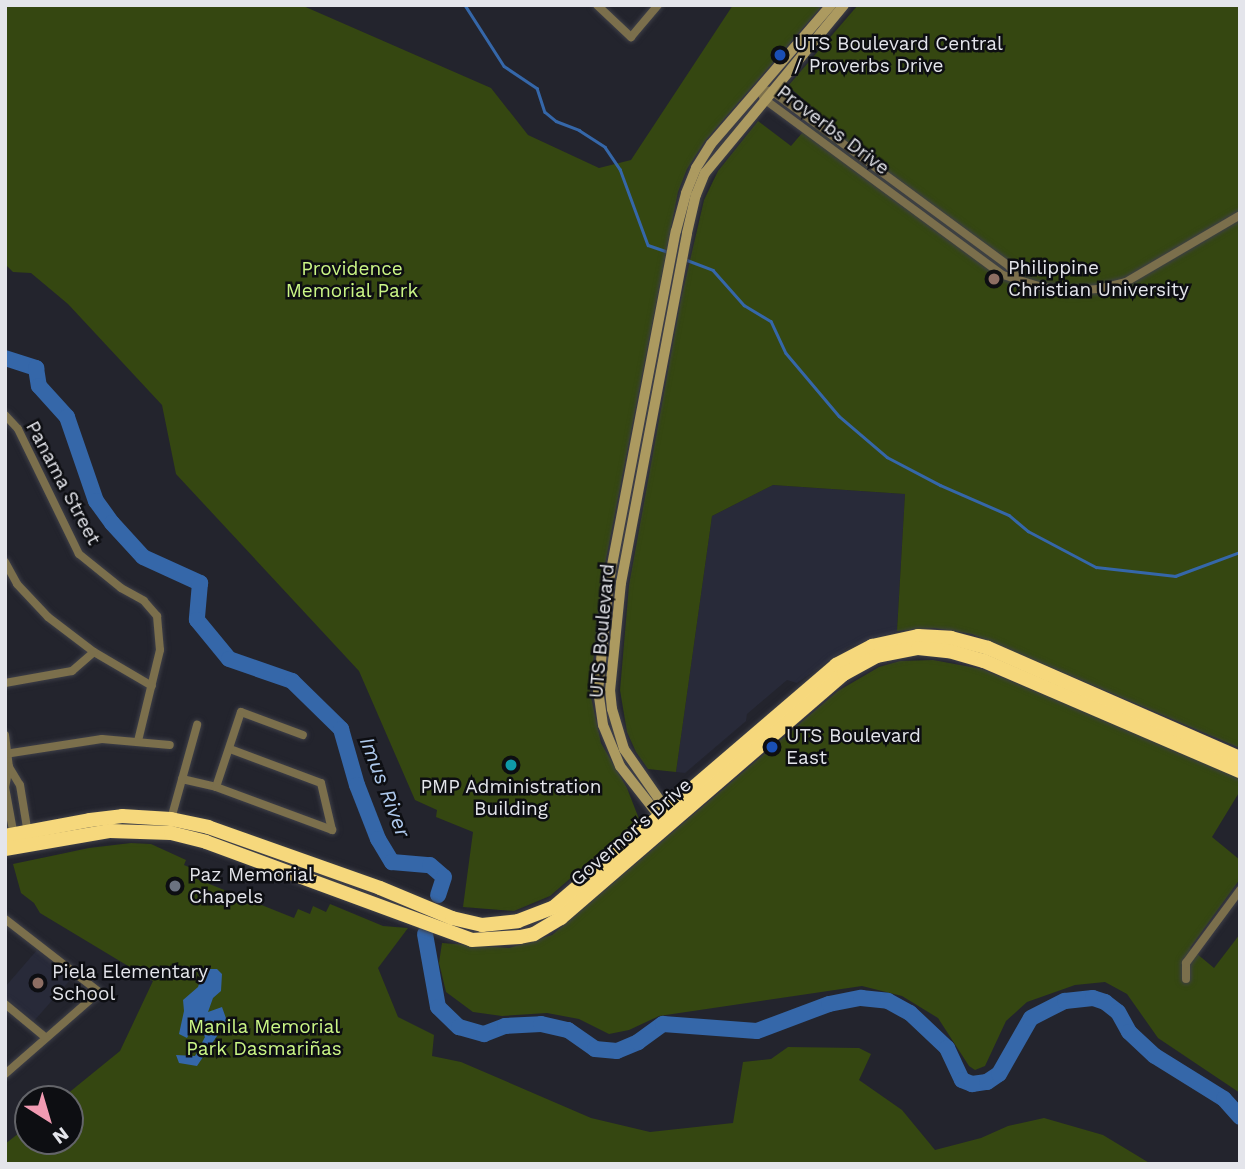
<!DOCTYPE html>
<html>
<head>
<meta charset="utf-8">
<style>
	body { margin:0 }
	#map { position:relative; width:1245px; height:1169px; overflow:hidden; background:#23242d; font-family:"Work Sans",sans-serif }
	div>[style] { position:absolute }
	.built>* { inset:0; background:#282a39 }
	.green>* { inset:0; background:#354711 }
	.water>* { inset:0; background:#3567a9 }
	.stream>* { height:2.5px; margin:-1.25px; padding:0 1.25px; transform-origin:1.25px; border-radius:1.25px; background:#3567a9 }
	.river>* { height:16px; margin:-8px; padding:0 8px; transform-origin:8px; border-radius:8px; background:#3567a9 }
	.roads { filter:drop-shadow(0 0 2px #3e3f48) drop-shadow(0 0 2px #3e3f48) }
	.street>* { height:8px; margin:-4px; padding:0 4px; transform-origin:4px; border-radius:4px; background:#7b6f4c }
	.secondary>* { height:10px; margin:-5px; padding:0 5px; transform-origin:5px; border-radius:5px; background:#ac9a60 }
	.highway>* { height:14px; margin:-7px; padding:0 7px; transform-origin:7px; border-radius:7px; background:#f6d87c }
	.dots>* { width:19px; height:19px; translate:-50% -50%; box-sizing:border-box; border:4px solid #0d0e12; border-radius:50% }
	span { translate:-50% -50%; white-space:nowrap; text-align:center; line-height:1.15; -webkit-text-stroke:5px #0d0e12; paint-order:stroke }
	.poi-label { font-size:19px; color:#e4e5eb }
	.left { translate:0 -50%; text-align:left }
	.street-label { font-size:19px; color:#e4e5eb }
	.park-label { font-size:19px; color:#cbf686 }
	.water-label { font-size:21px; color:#aec9ed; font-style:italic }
	.frame { position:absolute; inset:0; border:7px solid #e4e5eb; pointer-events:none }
	.north { position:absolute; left:14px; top:1085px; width:70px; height:70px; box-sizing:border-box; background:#0d0e12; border:2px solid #636469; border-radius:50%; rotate:143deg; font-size:19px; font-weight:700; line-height:28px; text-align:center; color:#e4e5eb }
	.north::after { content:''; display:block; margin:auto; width:24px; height:32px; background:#f19ab2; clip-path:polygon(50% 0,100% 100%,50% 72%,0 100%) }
</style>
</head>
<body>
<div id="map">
	<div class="built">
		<div style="clip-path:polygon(773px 485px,905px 494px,897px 631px,848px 647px,797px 683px,787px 680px,747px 714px,746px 721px,685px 773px,676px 772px,712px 516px)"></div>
		<div style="clip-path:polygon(37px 950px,71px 979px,34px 1021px,5px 997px,5px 987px)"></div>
	</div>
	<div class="green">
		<div style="clip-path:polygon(5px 5px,301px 5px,491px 88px,528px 135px,599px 168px,631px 160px,733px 5px,823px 5px,705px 141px,687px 169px,678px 192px,602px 580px,590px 692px,601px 743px,627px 788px,639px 819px,550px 896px,514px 911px,463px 907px,473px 832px,436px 817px,437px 810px,415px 800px,359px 671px,176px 474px,162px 405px,68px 304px,31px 273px,13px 272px,5px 264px)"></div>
		<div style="clip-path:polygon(858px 5px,1240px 5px,1240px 748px,972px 634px,934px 628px,897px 631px,905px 494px,773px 485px,712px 516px,676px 772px,648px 769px,636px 752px,627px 732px,620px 690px,629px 585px,681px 299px,704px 200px,718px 171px,758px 121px,791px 146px,819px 113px,788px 86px)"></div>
		<div style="clip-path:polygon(933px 660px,982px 669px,1240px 775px,1240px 791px,1212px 837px,1240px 860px,1240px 879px,1190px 948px,1214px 968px,1240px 934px,1240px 1093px,1158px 1038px,1127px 994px,1105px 982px,1075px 985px,1027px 1002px,1006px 1021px,985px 1066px,975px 1070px,969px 1066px,938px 1018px,902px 996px,862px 986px,659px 1016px,629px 1030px,609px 1034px,579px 1019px,547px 1013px,502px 1016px,473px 1012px,446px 992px,439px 963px,442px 943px,509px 948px,552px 935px,838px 691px,879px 667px,900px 661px)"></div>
		<div style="clip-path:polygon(131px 843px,151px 844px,186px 860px,184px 865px,200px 872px,197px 879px,294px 918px,298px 909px,310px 914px,313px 906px,326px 912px,330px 904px,383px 926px,408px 928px,378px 968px,398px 1017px,434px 1035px,432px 1056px,461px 1062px,591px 1118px,650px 1132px,733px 1123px,743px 1062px,771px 1059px,788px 1047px,859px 1048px,871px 1054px,859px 1080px,902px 1110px,935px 1150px,981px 1138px,1008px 1126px,1044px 1118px,1103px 1135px,1151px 1164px,5px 1164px,5px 1144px,28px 1126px,28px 1141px,70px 1141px,70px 1099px,61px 1099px,120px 1051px,153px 981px,40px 913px,34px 903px,21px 893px,13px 864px,89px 848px)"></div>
	</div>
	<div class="water">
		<div style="clip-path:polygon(204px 969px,217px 969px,222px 974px,221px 991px,213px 998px,208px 1012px,222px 1007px,227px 1021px,197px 1066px,179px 1063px,176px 1055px,195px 1056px,205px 1037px,198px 1026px,193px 1026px,187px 1038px,179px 1034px,184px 1011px,183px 1000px,198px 987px)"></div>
	</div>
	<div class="stream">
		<div style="left:465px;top:5px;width:72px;rotate:57.4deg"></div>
		<div style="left:504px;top:66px;width:40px;rotate:34deg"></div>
		<div style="left:537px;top:88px;width:25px;rotate:72deg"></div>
		<div style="left:545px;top:112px;width:14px;rotate:39deg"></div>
		<div style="left:556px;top:121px;width:25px;rotate:21deg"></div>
		<div style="left:579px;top:130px;width:31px;rotate:33deg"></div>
		<div style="left:605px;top:147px;width:27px;rotate:56deg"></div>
		<div style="left:620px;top:169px;width:81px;rotate:69.8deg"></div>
		<div style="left:648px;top:245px;width:21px;rotate:19deg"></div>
		<div style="left:687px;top:260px;width:28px;rotate:21deg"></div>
		<div style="left:713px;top:270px;width:47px;rotate:48.5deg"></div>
		<div style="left:744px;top:305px;width:31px;rotate:31deg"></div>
		<div style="left:771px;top:321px;width:35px;rotate:65deg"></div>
		<div style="left:786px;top:353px;width:82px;rotate:49.9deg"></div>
		<div style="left:839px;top:416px;width:63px;rotate:40.5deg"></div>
		<div style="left:887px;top:457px;width:60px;rotate:27.8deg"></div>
		<div style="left:940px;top:485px;width:75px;rotate:23.5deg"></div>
		<div style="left:1009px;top:515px;width:25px;rotate:40deg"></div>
		<div style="left:1028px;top:531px;width:77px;rotate:27.9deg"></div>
		<div style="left:1096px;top:567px;width:80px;rotate:6.5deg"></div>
		<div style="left:1175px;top:576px;width:69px;rotate:-20.3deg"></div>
	</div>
	<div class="river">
		<div style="left:5px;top:358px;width:33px;rotate:18deg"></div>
		<div style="left:36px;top:368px;width:18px;rotate:81deg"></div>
		<div style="left:39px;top:386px;width:42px;rotate:47.9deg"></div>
		<div style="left:67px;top:417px;width:89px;rotate:71deg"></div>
		<div style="left:96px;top:501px;width:27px;rotate:54deg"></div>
		<div style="left:112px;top:523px;width:46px;rotate:47.6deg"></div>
		<div style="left:143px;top:557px;width:63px;rotate:24.5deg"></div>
		<div style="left:200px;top:583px;width:37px;rotate:95deg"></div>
		<div style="left:197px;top:620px;width:50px;rotate:50.6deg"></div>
		<div style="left:229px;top:659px;width:67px;rotate:19.2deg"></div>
		<div style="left:292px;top:681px;width:69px;rotate:44.4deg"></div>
		<div style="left:341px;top:729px;width:58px;rotate:74.1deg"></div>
		<div style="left:357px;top:785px;width:58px;rotate:68.7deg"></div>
		<div style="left:378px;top:839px;width:27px;rotate:59deg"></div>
		<div style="left:392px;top:862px;width:38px;rotate:5deg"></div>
		<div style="left:430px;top:865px;width:18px;rotate:41deg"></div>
		<div style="left:444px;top:877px;width:19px;rotate:108deg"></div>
		<div style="left:425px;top:934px;width:74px;rotate:79.9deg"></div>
		<div style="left:438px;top:1007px;width:29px;rotate:44deg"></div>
		<div style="left:459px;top:1027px;width:26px;rotate:16deg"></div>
		<div style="left:484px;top:1034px;width:22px;rotate:-21deg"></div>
		<div style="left:505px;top:1026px;width:36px;rotate:-3deg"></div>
		<div style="left:541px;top:1024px;width:28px;rotate:13deg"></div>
		<div style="left:568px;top:1030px;width:33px;rotate:35deg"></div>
		<div style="left:595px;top:1049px;width:22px;rotate:5deg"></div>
		<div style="left:617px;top:1051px;width:23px;rotate:-23deg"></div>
		<div style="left:638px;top:1042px;width:31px;rotate:-36deg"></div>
		<div style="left:663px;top:1024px;width:94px;rotate:4.3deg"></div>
		<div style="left:757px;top:1031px;width:77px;rotate:-20.6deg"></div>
		<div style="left:829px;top:1004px;width:33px;rotate:-11deg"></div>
		<div style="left:861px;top:998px;width:27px;rotate:6deg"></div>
		<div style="left:888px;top:1001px;width:25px;rotate:29deg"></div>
		<div style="left:910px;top:1013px;width:51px;rotate:43.4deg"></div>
		<div style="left:947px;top:1048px;width:35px;rotate:65deg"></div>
		<div style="left:962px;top:1080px;width:11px;rotate:22deg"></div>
		<div style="left:972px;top:1084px;width:15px;rotate:-8deg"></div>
		<div style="left:987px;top:1082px;width:14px;rotate:-34deg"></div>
		<div style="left:999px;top:1074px;width:64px;rotate:-60.3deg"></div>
		<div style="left:1031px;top:1018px;width:38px;rotate:-27deg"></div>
		<div style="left:1065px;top:1001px;width:28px;rotate:-6deg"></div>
		<div style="left:1093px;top:998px;width:13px;rotate:18deg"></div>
		<div style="left:1105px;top:1002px;width:16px;rotate:38deg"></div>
		<div style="left:1118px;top:1012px;width:23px;rotate:61deg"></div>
		<div style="left:1129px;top:1032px;width:35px;rotate:43deg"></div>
		<div style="left:1155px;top:1056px;width:81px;rotate:31.9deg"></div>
		<div style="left:1224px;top:1099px;width:24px;rotate:48deg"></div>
	</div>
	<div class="roads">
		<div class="street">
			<div style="left:597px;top:5px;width:47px;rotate:43.3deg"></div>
			<div style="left:631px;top:37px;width:42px;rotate:-49.8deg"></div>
			<div style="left:1018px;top:279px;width:16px;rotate:-125deg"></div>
			<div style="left:1009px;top:266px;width:295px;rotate:-143.6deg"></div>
			<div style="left:772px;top:91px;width:12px;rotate:-175deg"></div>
			<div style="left:760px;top:90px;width:10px;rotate:66deg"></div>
			<div style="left:764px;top:99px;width:297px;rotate:36.4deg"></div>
			<div style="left:1003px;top:275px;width:41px;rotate:17.1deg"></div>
			<div style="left:1042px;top:287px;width:28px;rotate:8deg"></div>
			<div style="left:1070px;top:291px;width:28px;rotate:-4deg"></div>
			<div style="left:1098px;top:289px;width:29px;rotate:-14deg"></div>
			<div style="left:1126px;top:282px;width:132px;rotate:-30.4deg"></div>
			<div style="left:5px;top:415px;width:19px;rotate:47deg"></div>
			<div style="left:18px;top:429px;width:139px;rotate:64deg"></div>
			<div style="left:79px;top:554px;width:54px;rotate:39deg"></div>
			<div style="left:121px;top:588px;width:26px;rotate:29deg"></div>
			<div style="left:144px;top:601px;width:20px;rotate:49deg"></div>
			<div style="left:157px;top:616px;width:34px;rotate:85deg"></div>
			<div style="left:160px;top:650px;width:94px;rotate:103.6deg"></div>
			<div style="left:5px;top:562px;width:25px;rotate:61deg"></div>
			<div style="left:17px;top:584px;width:45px;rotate:46.8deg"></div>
			<div style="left:48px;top:617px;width:58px;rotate:37.3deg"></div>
			<div style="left:94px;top:652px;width:67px;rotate:30.4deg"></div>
			<div style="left:5px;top:683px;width:68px;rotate:-10.2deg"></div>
			<div style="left:72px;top:671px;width:29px;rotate:-41deg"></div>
			<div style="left:5px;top:735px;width:32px;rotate:83deg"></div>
			<div style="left:9px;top:767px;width:20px;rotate:101deg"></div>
			<div style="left:5px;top:787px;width:50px;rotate:79.6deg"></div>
			<div style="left:230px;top:749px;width:97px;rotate:20.5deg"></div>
			<div style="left:321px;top:783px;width:48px;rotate:76.8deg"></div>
			<div style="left:5px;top:754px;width:98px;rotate:-8.8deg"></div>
			<div style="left:102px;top:739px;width:68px;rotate:5deg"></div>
			<div style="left:9px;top:767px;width:21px;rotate:59deg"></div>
			<div style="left:20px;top:785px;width:50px;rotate:80.7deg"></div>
			<div style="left:182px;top:779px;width:35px;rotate:13deg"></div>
			<div style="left:216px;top:787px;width:124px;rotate:20.3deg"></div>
			<div style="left:216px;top:787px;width:79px;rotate:-71.6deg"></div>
			<div style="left:241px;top:712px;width:66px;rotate:20.4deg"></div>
			<div style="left:171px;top:819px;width:98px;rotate:-74.5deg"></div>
			<div style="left:5px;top:919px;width:119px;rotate:37.8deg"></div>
			<div style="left:99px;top:992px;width:125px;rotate:138.9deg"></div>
			<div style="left:1186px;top:979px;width:16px;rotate:-90deg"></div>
			<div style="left:1186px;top:963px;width:91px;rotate:-53.5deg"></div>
			<div style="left:5px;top:1004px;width:52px;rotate:39.5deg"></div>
		</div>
		<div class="secondary">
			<div style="left:670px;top:815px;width:80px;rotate:-124.9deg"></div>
			<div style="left:624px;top:749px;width:42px;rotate:-106.7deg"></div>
			<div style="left:612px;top:709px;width:18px;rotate:-96deg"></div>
			<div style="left:610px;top:691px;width:109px;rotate:-84.2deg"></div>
			<div style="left:621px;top:583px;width:356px;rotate:-79.3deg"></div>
			<div style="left:687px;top:233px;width:39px;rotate:-77deg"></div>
			<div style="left:696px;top:195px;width:24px;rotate:-68deg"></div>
			<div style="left:705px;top:173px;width:218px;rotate:-50.4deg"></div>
			<div style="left:664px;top:818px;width:5px;rotate:-158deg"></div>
			<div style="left:659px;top:816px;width:63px;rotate:-128deg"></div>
			<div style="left:620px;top:766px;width:44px;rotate:-112.5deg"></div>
			<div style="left:603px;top:725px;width:34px;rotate:-98deg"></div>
			<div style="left:598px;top:691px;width:111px;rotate:-84.3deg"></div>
			<div style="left:609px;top:581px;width:356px;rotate:-79.2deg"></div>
			<div style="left:676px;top:231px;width:39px;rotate:-75deg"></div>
			<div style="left:686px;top:193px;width:27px;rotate:-68deg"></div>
			<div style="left:696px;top:168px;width:28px;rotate:-58deg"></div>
			<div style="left:711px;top:144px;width:184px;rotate:-49.2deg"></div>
		</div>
		<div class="highway">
			<div style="left:5px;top:836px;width:86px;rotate:-10.7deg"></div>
			<div style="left:90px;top:820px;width:32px;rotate:-7deg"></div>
			<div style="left:122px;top:816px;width:49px;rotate:3.5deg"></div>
			<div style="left:171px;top:819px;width:38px;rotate:12deg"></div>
			<div style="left:208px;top:827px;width:182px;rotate:19.5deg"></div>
			<div style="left:380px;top:888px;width:78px;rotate:22.6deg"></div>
			<div style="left:452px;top:918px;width:31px;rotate:13deg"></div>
			<div style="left:482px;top:925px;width:36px;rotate:-6deg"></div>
			<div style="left:518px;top:921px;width:39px;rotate:-21deg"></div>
			<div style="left:554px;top:907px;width:372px;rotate:-40.6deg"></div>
			<div style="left:836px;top:665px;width:41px;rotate:-27.8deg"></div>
			<div style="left:872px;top:646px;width:47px;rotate:-12.3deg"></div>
			<div style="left:918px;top:636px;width:33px;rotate:3deg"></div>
			<div style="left:951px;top:638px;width:38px;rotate:15deg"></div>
			<div style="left:988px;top:648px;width:275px;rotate:23.6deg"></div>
			<div style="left:5px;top:849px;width:107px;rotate:-9.7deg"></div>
			<div style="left:110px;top:831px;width:61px;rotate:1.9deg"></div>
			<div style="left:171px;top:833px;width:36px;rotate:14deg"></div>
			<div style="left:206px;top:842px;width:283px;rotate:20.2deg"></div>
			<div style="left:472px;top:940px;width:48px;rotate:-3.6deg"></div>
			<div style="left:520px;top:937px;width:14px;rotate:-12deg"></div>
			<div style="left:534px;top:934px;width:31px;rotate:-31deg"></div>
			<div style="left:561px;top:918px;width:374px;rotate:-40.8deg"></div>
			<div style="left:844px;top:674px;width:37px;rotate:-29deg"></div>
			<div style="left:876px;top:656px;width:43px;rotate:-10.8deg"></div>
			<div style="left:918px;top:648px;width:31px;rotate:6deg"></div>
			<div style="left:949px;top:651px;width:36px;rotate:16deg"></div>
			<div style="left:984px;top:661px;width:279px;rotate:23.3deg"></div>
		</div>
	</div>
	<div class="dots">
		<div style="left:780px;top:55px;background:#1a4fb4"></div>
		<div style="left:994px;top:279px;background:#8d6e63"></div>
		<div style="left:772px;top:747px;background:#1a4fb4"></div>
		<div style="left:511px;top:765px;background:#0f9aa8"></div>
		<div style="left:175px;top:886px;background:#6b7280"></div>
		<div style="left:38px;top:983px;background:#8d6e63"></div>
	</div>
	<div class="poi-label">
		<span class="left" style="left:794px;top:55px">UTS Boulevard Central<br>/ Proverbs Drive</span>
		<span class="left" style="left:1008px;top:279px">Philippine<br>Christian University</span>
		<span class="left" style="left:786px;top:747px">UTS Boulevard<br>East</span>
		<span style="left:511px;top:798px">PMP Administration<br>Building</span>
		<span class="left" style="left:189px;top:886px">Paz Memorial<br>Chapels</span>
		<span class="left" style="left:52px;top:983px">Piela Elementary<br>School</span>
	</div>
	<div class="street-label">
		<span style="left:833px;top:130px;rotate:37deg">Proverbs Drive</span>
		<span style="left:63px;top:483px;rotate:62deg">Panama Street</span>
		<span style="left:602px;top:631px;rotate:-85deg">UTS Boulevard</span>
		<span style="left:631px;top:832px;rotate:-41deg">Governor's Drive</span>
	</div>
	<div class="park-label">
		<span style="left:352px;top:280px">Providence<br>Memorial Park</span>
		<span style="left:264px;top:1038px">Manila Memorial<br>Park Dasmariñas</span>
	</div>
	<div class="water-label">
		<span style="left:385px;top:787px;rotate:69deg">Imus River</span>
	</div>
	<div class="frame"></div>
	<div class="north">N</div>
</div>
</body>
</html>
